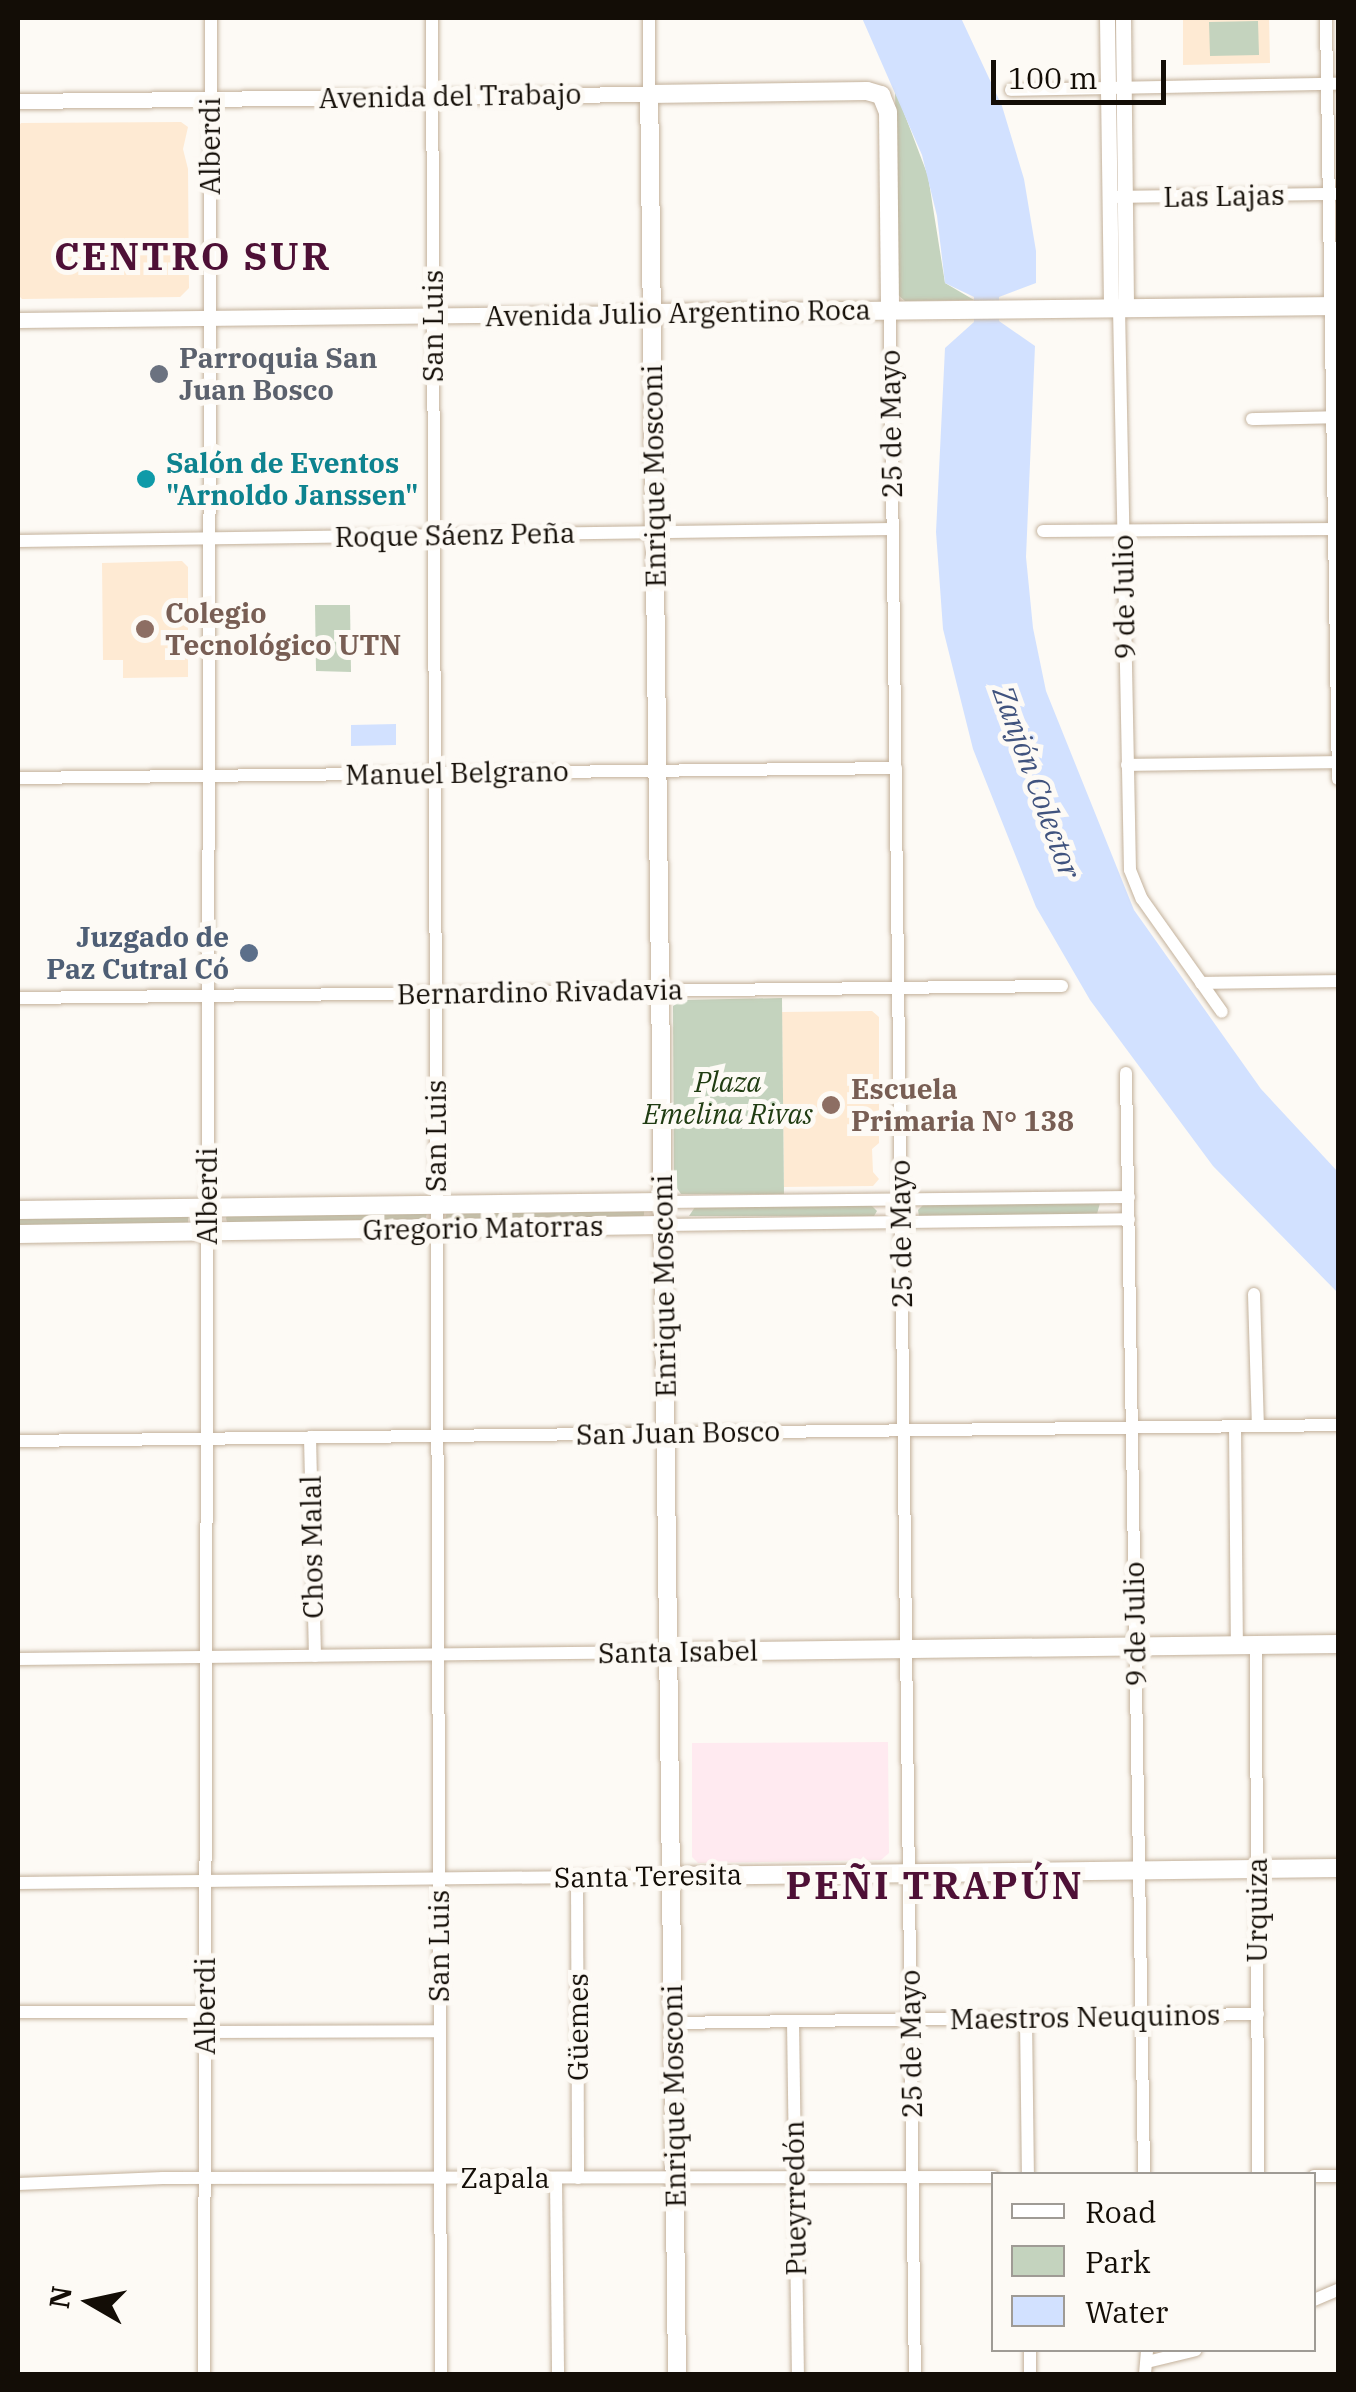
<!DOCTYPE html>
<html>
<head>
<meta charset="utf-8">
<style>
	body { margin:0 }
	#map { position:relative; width:1356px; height:2392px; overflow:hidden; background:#fdfaf5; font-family:"IBM Plex Serif",serif }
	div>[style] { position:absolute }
	.built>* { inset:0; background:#feead3 }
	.industrial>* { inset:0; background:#ffeaf0 }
	.green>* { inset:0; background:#c4d3be }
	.water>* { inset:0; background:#d2e1ff }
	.roads { filter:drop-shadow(0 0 2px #c3b19b) drop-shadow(0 0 2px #c3b19b) }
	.minor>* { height:12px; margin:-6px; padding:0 6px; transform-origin:6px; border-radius:6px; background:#fff }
	.tertiary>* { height:15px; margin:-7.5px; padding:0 7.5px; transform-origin:7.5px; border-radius:7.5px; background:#fff }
	.secondary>* { height:18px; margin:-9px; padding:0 9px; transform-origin:9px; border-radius:9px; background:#fff }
	.dots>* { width:28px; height:28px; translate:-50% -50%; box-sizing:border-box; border:5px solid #fdfaf5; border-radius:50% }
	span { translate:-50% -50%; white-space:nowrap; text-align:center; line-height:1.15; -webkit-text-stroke:10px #fdfaf5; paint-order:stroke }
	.street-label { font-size:28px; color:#130d06 }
	.worship-label { font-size:28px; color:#5b616d; font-weight:700 }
	.left { translate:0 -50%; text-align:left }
	.culture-label { font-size:28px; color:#0d838f; font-weight:700 }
	.education-label { font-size:28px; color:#785e54; font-weight:700 }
	.service-label { font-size:28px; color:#4e5e75; font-weight:700 }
	.right { translate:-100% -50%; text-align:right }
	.park-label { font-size:28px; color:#203c12; font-style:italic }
	.water-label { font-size:30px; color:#40537e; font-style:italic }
	.district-label { font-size:38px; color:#4e1036; font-weight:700; letter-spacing:2.5px }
	.frame { position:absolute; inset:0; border:20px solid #130d06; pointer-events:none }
	.legend { position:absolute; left:991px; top:2172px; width:325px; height:180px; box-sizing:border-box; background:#fdfaf5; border:2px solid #9f9b95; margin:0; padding:12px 18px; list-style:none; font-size:30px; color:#130d06 }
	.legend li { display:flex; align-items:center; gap:20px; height:50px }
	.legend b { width:50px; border:2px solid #9f9b95 }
	.north { position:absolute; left:40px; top:2252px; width:100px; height:100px; -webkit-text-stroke:8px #fdfaf5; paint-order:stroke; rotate:279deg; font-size:28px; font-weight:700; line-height:40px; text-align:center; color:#130d06 }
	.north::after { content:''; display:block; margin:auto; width:35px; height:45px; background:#130d06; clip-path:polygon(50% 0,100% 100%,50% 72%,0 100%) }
	.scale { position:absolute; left:991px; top:60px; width:175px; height:45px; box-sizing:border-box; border:5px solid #130d06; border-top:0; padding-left:12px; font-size:30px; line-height:35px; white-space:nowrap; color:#130d06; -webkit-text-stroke:8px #fdfaf5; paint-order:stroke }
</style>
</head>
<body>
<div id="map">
	<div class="built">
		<div style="clip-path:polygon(1183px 18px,1269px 18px,1270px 63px,1183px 65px)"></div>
		<div style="clip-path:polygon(181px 122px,188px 127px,183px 149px,188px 169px,189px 288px,180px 297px,22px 299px,18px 295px,18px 127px,21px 123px)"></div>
		<div style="clip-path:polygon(182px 561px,188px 567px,188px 677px,123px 678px,123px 660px,103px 660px,102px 563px)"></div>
		<div style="clip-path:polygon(872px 1011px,879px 1017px,879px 1143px,872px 1149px,873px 1172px,879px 1179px,873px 1186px,784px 1187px,782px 1012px)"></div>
	</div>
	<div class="industrial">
		<div style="clip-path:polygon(888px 1742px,889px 1853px,881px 1860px,698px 1863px,692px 1857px,692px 1743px)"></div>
	</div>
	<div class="green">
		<div style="clip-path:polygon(1258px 21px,1259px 55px,1210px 56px,1209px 22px)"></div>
		<div style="clip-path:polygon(895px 89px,928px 176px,945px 283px,974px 300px,905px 301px,898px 295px)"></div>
		<div style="clip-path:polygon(315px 605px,350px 605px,351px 672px,316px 671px)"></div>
		<div style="clip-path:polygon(782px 998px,784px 1194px,681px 1194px,674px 1184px,673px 1006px,683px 1000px)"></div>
		<div style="clip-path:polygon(1100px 1203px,1097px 1214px,919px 1216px,918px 1210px,923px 1205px)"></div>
		<div style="clip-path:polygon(871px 1205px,877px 1211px,874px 1216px,689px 1216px,695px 1207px)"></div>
		<div style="clip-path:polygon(447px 1211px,644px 1211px,644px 1215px,642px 1219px,445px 1220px)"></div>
		<div style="clip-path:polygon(427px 1213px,425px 1221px,227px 1222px,226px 1218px,227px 1215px)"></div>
		<div style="clip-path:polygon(188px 1215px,188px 1223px,20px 1226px,18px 1222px,19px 1217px)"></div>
	</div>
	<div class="water">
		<div style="clip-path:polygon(862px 18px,961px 18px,1002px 106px,1024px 179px,1036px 251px,1036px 283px,999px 297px,999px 321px,1035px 346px,1026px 557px,1033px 628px,1046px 691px,1134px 910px,1261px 1089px,1338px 1172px,1338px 1293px,1213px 1166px,1090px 1000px,1036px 907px,973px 749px,943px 629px,936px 532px,945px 348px,974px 322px,974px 297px,945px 283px,937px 216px,922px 155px)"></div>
		<div style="clip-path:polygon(396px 724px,396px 745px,351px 746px,351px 725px)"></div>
	</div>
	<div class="roads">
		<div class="minor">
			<div style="left:432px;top:18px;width:2356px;rotate:89.78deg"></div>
			<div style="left:649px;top:18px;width:76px;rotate:90deg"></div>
			<div style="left:1326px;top:18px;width:761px;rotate:89.1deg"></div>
			<div style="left:1011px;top:90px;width:327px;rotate:-1.1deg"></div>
			<div style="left:1117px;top:197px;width:221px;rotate:-0.8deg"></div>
			<div style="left:1119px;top:308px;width:562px;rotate:88.88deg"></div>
			<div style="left:1130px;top:870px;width:31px;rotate:68deg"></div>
			<div style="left:1142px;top:899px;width:138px;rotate:54.7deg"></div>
			<div style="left:890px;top:310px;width:2064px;rotate:89.31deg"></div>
			<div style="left:1252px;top:419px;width:86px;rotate:-1.3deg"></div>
			<div style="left:1043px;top:531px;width:295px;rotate:-0.4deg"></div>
			<div style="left:18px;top:541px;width:875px;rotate:-0.79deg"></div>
			<div style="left:1127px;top:765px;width:211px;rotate:-0.8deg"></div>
			<div style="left:18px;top:778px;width:878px;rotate:-0.65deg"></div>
			<div style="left:1201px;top:983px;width:137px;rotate:-0.8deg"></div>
			<div style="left:18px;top:998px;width:1044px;rotate:-0.66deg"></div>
			<div style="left:1126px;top:1073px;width:1101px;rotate:89.06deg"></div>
			<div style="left:663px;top:1202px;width:466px;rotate:-0.6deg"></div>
			<div style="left:663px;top:1225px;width:466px;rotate:-0.7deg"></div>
			<div style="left:1254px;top:1294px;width:132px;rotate:88.3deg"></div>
			<div style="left:1235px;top:1426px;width:219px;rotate:89.5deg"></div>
			<div style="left:310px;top:1437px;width:219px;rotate:88.7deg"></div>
			<div style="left:18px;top:1441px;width:1320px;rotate:-0.69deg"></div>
			<div style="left:1256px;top:1645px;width:529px;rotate:89.78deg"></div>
			<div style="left:18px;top:1659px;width:651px;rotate:-0.62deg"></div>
			<div style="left:577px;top:1877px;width:301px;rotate:89.8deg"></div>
			<div style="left:18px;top:1883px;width:653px;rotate:-0.61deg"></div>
			<div style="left:18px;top:2012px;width:187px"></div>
			<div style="left:1026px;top:2018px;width:156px;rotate:89.3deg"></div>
			<div style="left:793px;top:2021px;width:353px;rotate:89.2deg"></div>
			<div style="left:673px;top:2023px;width:585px;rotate:-0.88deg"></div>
			<div style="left:205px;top:2032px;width:235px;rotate:-0.2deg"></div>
			<div style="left:1314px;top:2176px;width:24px"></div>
			<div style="left:556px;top:2178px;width:196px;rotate:89.4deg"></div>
			<div style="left:18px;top:2184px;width:145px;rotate:-2.4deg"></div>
			<div style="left:163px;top:2178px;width:831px;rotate:-0.07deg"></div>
			<div style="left:1314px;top:2300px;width:26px;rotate:-23deg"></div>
			<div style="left:1030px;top:2350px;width:24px;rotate:90deg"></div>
			<div style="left:1147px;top:2362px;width:50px;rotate:-13.8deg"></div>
			<div style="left:204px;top:2374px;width:2356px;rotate:-89.83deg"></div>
			<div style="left:1145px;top:2374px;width:24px;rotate:-85deg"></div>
		</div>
		<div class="tertiary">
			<div style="left:1107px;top:18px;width:290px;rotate:89.2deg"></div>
			<div style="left:1123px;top:18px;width:290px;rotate:89.4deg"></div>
			<div style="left:18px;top:101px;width:631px;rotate:-0.64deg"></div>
			<div style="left:18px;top:320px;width:634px;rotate:-0.63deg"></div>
		</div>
		<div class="secondary">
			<div style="left:652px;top:313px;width:686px;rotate:-0.58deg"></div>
			<div style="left:18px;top:1210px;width:645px;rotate:-0.71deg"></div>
			<div style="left:18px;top:1234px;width:645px;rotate:-0.8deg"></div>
			<div style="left:669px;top:1652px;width:669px;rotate:-0.69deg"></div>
			<div style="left:671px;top:1876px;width:667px;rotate:-0.69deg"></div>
			<div style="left:677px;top:2374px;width:2280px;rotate:-90.7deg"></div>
			<div style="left:649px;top:94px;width:218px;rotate:-0.8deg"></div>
			<div style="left:867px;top:91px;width:15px;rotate:16deg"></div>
			<div style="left:881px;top:95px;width:18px;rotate:68deg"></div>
			<div style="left:888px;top:112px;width:198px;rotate:89.4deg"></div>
		</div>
	</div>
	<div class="dots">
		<div style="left:159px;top:374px;background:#6b7280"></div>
		<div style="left:146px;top:479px;background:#0f9aa8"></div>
		<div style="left:145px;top:629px;background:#8d6e63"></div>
		<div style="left:249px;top:953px;background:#5c6f8a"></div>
		<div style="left:831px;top:1105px;background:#8d6e63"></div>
	</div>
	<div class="street-label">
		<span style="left:450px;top:96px;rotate:-1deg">Avenida del Trabajo</span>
		<span style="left:210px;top:146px;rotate:-90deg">Alberdi</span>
		<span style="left:1224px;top:196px;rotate:-1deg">Las Lajas</span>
		<span style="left:678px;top:313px;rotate:-1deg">Avenida Julio Argentino Roca</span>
		<span style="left:433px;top:326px;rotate:-90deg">San Luis</span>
		<span style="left:891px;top:424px;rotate:-91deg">25 de Mayo</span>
		<span style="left:654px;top:476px;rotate:-91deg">Enrique Mosconi</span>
		<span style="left:455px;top:535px;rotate:-1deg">Roque Sáenz Peña</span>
		<span style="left:1124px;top:597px;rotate:-91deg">9 de Julio</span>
		<span style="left:457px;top:773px;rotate:-1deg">Manuel Belgrano</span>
		<span style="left:540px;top:992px;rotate:-1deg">Bernardino Rivadavia</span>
		<span style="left:436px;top:1136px;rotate:-90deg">San Luis</span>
		<span style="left:207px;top:1196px;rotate:-90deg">Alberdi</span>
		<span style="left:483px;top:1228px;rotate:-1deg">Gregorio Matorras</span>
		<span style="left:901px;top:1234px;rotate:-91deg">25 de Mayo</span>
		<span style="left:664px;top:1286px;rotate:-91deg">Enrique Mosconi</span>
		<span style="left:678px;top:1433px;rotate:-1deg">San Juan Bosco</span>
		<span style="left:312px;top:1547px;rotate:-91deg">Chos Malal</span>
		<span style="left:1135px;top:1624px;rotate:-91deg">9 de Julio</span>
		<span style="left:678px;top:1652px;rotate:-1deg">Santa Isabel</span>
		<span style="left:648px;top:1876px;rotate:-1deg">Santa Teresita</span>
		<span style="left:1257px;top:1910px;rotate:-90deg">Urquiza</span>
		<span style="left:439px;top:1946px;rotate:-90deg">San Luis</span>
		<span style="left:205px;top:2006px;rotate:-90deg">Alberdi</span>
		<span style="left:1085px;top:2017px;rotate:-1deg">Maestros Neuquinos</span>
		<span style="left:578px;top:2027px;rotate:-90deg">Güemes</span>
		<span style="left:911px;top:2044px;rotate:-91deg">25 de Mayo</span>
		<span style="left:674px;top:2096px;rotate:-91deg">Enrique Mosconi</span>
		<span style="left:505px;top:2178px">Zapala</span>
		<span style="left:795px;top:2198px;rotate:-91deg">Pueyrredón</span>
	</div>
	<div class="worship-label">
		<span class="left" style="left:179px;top:374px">Parroquia San<br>Juan Bosco</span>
	</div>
	<div class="culture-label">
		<span class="left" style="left:166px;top:479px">Salón de Eventos<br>"Arnoldo Janssen"</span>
	</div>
	<div class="education-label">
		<span class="left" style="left:165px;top:629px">Colegio<br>Tecnológico UTN</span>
		<span class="left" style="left:851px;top:1105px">Escuela<br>Primaria N° 138</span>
	</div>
	<div class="service-label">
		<span class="right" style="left:229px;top:953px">Juzgado de<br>Paz Cutral Có</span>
	</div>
	<div class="park-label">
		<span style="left:728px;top:1098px">Plaza<br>Emelina Rivas</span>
	</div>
	<div class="water-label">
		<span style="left:1037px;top:782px;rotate:70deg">Zanjón Colector</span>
	</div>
	<div class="district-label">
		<span style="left:193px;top:256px">CENTRO SUR</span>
		<span style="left:935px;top:1885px">PEÑI TRAPÚN</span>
	</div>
	<div class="frame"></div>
	<ul class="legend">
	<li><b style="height:12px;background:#fff"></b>Road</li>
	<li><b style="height:28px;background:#c4d3be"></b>Park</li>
	<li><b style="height:28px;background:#d2e1ff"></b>Water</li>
	</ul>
	<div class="north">N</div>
	<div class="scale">100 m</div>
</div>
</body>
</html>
